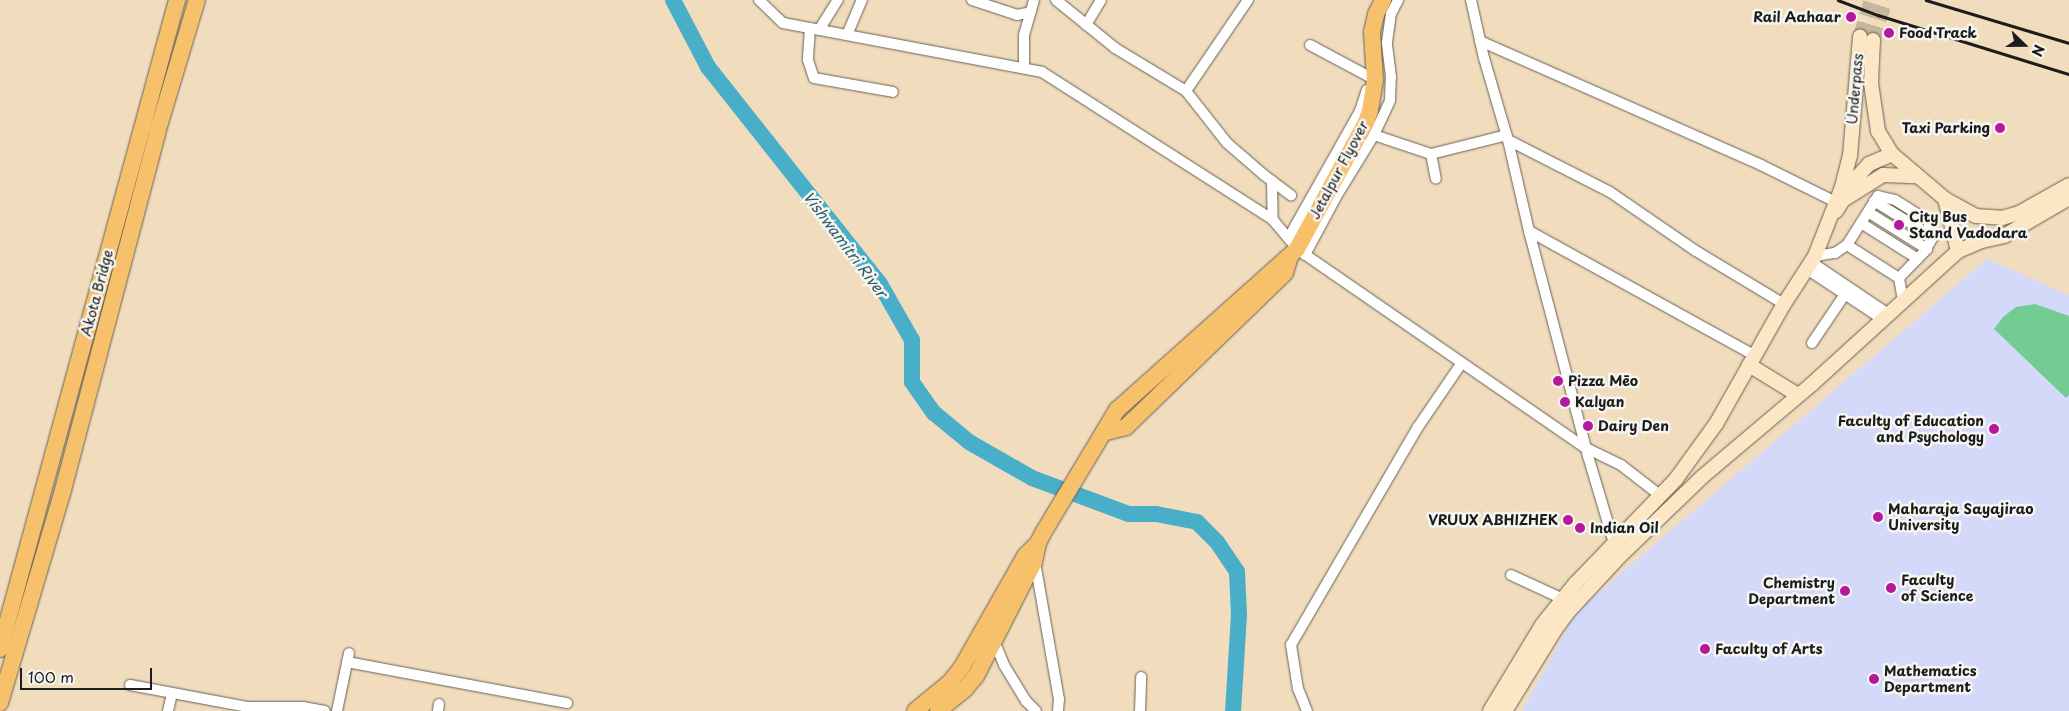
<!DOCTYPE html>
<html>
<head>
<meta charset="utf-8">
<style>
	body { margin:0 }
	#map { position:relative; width:2069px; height:711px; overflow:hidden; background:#f1ddbe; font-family:"Playpen Sans",sans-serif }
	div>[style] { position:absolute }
	.built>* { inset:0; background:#d4d8f9 }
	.green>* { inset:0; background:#73cc92 }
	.river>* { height:16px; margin:-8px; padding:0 8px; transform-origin:8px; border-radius:8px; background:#49aec8 }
	.secondary-tunnel>* { height:14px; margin-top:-7px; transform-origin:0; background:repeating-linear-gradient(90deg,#c6b69e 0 14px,transparent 0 21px) }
	.roads { filter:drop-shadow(0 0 1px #676055) drop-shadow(0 0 1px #676055) }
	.street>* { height:10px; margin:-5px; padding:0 5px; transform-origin:5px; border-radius:5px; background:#fff }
	.secondary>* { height:14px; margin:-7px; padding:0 7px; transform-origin:7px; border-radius:7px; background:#fce6c4 }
	.primary>* { height:16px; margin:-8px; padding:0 8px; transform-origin:8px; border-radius:8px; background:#f7c06b }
	.rail>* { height:2.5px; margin:-1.25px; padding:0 1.25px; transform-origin:1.25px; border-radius:1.25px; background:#1c1c1c }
	.dots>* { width:14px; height:14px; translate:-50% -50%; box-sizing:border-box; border:2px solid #f6f6f2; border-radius:50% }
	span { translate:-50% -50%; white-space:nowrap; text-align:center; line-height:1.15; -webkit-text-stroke:5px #f6f6f2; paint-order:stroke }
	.poi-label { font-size:14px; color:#1c1c1c; font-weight:700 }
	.right { translate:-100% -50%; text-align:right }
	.left { translate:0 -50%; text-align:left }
	.street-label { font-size:14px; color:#1c1c1c }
	.water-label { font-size:15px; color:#305e69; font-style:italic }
	.north { position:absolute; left:1999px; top:20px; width:50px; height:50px; -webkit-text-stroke:4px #f6f6f2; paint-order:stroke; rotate:112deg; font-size:14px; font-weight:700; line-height:20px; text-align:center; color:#1c1c1c }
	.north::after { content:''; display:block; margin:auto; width:18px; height:22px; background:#1c1c1c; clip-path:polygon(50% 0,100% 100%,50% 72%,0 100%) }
	.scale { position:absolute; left:20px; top:668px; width:132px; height:22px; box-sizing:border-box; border:2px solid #1c1c1c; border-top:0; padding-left:6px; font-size:15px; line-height:18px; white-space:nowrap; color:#1c1c1c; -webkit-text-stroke:4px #f6f6f2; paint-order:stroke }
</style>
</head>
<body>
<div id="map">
	<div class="built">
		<div style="clip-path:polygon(1987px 259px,2069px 295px,2069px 711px,1522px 711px,1577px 611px)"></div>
	</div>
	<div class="green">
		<div style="clip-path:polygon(2035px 304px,2069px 316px,2069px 395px,2066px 398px,1994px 329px,2003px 317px,2016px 307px)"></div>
	</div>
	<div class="river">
		<div style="left:673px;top:0;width:76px;rotate:62.4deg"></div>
		<div style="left:708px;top:67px;width:277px;rotate:51.6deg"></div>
		<div style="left:880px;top:284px;width:64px;rotate:60.3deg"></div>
		<div style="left:912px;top:340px;width:42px;rotate:90deg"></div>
		<div style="left:912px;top:382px;width:38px;rotate:55deg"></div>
		<div style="left:934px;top:413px;width:45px;rotate:39.6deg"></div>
		<div style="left:969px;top:442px;width:73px;rotate:29.7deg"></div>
		<div style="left:1032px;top:478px;width:103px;rotate:20.4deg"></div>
		<div style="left:1129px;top:514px;width:27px"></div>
		<div style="left:1156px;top:514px;width:42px;rotate:11deg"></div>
		<div style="left:1197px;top:522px;width:28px;rotate:45deg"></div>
		<div style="left:1217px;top:542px;width:36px;rotate:56deg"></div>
		<div style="left:1237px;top:572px;width:42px;rotate:87.3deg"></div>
		<div style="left:1239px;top:614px;width:97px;rotate:93.5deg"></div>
	</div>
	<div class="secondary-tunnel">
		<div style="left:1860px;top:36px;width:38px;rotate:-73deg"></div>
		<div style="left:1873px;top:40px;width:42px;rotate:-72deg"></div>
	</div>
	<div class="roads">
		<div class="street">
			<div style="left:759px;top:0;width:33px;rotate:44deg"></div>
			<div style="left:783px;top:23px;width:264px;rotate:10.7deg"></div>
			<div style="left:1042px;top:72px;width:274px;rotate:32.6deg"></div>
			<div style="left:1273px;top:220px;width:38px;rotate:50deg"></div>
			<div style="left:1297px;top:249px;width:351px;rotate:34.6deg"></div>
			<div style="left:1586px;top:448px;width:39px;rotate:26deg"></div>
			<div style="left:1621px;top:465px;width:51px;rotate:37.8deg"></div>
			<div style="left:972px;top:0;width:47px;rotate:18.4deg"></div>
			<div style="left:1017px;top:15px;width:14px;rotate:-12deg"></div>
			<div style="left:1056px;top:0;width:76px;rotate:39.1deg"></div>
			<div style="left:1115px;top:48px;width:83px;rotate:31.2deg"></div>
			<div style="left:1248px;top:0;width:110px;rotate:124.3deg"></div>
			<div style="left:1186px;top:91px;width:66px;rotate:51.7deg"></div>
			<div style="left:1227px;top:143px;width:49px;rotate:40.9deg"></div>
			<div style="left:1264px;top:175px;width:34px;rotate:37deg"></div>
			<div style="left:1471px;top:0;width:59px;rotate:77.4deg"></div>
			<div style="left:1484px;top:58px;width:85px;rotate:73.7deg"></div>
			<div style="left:1508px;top:140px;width:93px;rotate:77deg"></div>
			<div style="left:1529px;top:231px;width:233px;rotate:75.3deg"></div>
			<div style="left:1588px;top:456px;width:91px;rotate:73.4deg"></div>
			<div style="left:1086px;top:25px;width:29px;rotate:-59deg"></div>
			<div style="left:810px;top:28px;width:32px;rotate:94deg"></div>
			<div style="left:808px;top:60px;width:19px;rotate:72deg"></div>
			<div style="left:814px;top:78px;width:80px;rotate:10deg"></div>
			<div style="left:819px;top:30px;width:36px;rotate:-58deg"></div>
			<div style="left:847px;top:35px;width:38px;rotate:-67deg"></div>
			<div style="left:1480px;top:41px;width:307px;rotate:23.8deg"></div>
			<div style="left:1761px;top:165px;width:84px;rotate:26.3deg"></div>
			<div style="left:1310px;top:45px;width:66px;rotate:28.1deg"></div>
			<div style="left:1024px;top:68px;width:33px;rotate:-90deg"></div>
			<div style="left:1024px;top:35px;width:36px;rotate:-74deg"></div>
			<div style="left:1374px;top:135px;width:60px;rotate:18.4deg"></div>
			<div style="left:1431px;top:154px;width:78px;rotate:-14deg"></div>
			<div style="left:1508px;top:140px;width:114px;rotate:27deg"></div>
			<div style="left:1610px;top:192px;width:104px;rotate:34.5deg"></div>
			<div style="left:1696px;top:251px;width:103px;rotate:31.1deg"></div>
			<div style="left:1431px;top:154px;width:25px;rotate:79deg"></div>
			<div style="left:1272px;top:181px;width:39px;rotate:89deg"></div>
			<div style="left:1874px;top:201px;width:69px;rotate:31.4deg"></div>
			<div style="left:1868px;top:212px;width:70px;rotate:32.1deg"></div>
			<div style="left:1861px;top:223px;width:67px;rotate:32.3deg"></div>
			<div style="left:1529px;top:231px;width:257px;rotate:28.9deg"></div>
			<div style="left:1289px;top:237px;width:145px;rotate:-60.6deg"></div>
			<div style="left:1360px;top:111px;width:22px;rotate:-72deg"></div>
			<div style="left:1847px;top:245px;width:62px;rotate:32.4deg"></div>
			<div style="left:1305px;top:255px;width:66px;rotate:-61.9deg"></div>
			<div style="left:1336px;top:197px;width:73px;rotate:-58.5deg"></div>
			<div style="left:1374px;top:135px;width:38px;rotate:-65deg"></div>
			<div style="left:1390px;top:100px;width:23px;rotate:-88deg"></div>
			<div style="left:1391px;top:77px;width:35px;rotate:-97deg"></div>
			<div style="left:1387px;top:42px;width:28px;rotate:-82deg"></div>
			<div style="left:1391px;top:14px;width:16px;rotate:-63deg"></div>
			<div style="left:1815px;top:256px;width:20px;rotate:-9deg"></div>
			<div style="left:1835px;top:253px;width:14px;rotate:-34deg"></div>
			<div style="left:1847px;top:245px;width:58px;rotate:-57.7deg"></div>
			<div style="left:1878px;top:196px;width:17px;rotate:13deg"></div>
			<div style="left:1895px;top:200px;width:39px;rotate:32deg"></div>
			<div style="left:1928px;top:221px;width:17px;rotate:73deg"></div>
			<div style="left:1933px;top:237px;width:17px;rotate:121deg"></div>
			<div style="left:1924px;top:252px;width:36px;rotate:134deg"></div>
			<div style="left:1899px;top:278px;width:22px;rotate:80deg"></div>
			<div style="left:1811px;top:262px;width:93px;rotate:34deg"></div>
			<div style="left:1807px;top:269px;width:90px;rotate:33.7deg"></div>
			<div style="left:1812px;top:343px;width:59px;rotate:-56deg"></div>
			<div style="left:1035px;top:562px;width:139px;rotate:80.1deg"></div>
			<div style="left:1059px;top:699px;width:12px;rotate:95deg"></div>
			<div style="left:1511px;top:575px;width:57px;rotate:24.8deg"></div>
			<div style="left:994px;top:641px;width:26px;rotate:67deg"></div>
			<div style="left:1004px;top:665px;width:42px;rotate:58.6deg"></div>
			<div style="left:1026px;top:701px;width:14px;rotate:45deg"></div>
			<div style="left:347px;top:662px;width:224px;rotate:10.6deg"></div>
			<div style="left:130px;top:685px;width:119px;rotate:10.6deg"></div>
			<div style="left:247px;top:707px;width:56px"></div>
			<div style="left:303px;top:707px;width:22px;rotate:10deg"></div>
			<div style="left:168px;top:711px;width:18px;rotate:-77deg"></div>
			<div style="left:337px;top:711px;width:59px;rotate:-78.3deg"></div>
			<div style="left:438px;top:711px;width:7px;rotate:-82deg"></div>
			<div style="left:1140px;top:711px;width:34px;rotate:-88deg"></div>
			<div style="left:1307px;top:711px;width:24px;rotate:-112deg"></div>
			<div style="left:1298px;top:689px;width:45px;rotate:-99deg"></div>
			<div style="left:1291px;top:645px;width:252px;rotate:-59.8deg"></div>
			<div style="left:1418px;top:427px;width:76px;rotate:-55.7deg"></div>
		</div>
		<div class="secondary">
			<div style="left:1873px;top:40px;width:43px;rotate:92.7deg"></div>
			<div style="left:1871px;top:83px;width:49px;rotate:81.7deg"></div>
			<div style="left:1878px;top:131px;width:27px;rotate:59deg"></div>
			<div style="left:1892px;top:154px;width:70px;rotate:40.3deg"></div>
			<div style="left:1945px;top:199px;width:54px;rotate:76deg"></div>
			<div style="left:1845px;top:197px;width:25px;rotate:-58deg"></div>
			<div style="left:1858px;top:176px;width:16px;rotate:-47deg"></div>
			<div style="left:1869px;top:164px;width:25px;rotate:-23deg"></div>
			<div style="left:1945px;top:199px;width:35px;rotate:29deg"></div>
			<div style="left:1976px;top:216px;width:26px;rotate:4deg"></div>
			<div style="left:2002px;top:218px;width:18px;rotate:-16deg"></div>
			<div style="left:2019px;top:213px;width:57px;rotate:-29.2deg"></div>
			<div style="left:1836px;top:211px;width:13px;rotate:-58deg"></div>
			<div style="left:1843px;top:200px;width:47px;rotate:-32deg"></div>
			<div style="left:1883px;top:175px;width:34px;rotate:2deg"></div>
			<div style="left:1749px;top:365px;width:57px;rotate:31.5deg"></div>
			<div style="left:1490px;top:711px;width:100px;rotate:-58.8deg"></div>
			<div style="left:1542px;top:625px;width:53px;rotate:-51.2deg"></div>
			<div style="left:1575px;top:584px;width:146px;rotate:-46.1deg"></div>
			<div style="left:1676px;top:479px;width:68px;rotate:-54deg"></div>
			<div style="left:1716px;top:424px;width:138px;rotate:-60.5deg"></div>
			<div style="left:1784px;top:304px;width:57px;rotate:-57.1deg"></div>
			<div style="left:1815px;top:256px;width:74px;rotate:-68.6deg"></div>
			<div style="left:1842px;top:187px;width:32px;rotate:-76deg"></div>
			<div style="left:1850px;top:156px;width:120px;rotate:-85.2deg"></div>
			<div style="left:1505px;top:711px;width:95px;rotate:-58.3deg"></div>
			<div style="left:1555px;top:630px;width:24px;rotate:-54deg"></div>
			<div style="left:1569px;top:611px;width:75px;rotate:-47.2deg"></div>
			<div style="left:1620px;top:556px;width:114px;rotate:-43.9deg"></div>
			<div style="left:1702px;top:477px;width:144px;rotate:-40.2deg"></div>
			<div style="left:1812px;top:384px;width:197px;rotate:-42.3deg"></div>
			<div style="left:1958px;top:251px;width:26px;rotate:-23deg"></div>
			<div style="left:1982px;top:241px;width:23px;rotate:-13deg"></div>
			<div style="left:2004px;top:236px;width:75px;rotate:-30.3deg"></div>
		</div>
		<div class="primary">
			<div style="left:1106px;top:432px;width:21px;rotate:-14deg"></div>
			<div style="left:1126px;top:427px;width:221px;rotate:-44.1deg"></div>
			<div style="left:1285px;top:273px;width:17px;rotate:-73deg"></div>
			<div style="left:0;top:649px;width:673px;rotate:-74.74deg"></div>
			<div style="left:0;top:703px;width:222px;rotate:-73.5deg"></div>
			<div style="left:63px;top:490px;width:369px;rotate:-75.2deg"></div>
			<div style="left:157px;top:133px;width:139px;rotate:-73.3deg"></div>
			<div style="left:915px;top:711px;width:45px;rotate:-39.6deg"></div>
			<div style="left:950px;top:682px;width:19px;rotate:-51deg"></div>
			<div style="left:962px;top:667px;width:128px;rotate:-60.4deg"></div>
			<div style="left:1025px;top:556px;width:16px;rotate:-45deg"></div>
			<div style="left:938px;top:711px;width:35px;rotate:-39deg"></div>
			<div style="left:965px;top:689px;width:17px;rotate:-50deg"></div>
			<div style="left:976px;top:676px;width:128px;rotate:-63deg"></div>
			<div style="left:1034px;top:562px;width:19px;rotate:-78deg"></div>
			<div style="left:1038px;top:543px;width:11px;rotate:-63deg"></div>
			<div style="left:1043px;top:533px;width:144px;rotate:-59deg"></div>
			<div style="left:1117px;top:410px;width:241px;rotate:-41.8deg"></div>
			<div style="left:1297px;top:249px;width:145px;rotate:-61.5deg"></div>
			<div style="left:1366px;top:122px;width:12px;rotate:-70deg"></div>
			<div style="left:1370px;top:111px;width:30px;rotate:-81deg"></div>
			<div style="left:1375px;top:81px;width:49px;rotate:-93.5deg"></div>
			<div style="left:1372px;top:32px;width:18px;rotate:-77deg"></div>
			<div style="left:1376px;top:14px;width:16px;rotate:-63deg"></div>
		</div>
	</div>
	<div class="rail">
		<div style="left:1838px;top:0;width:43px;rotate:20.6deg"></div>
		<div style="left:1878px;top:15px;width:200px;rotate:17.2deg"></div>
		<div style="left:1926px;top:0;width:149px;rotate:16.7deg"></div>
	</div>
	<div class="dots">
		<div style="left:1851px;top:17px;background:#b5179e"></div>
		<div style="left:1889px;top:33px;background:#b5179e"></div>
		<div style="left:2000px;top:128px;background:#b5179e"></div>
		<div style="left:1899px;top:225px;background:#b5179e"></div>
		<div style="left:1558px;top:381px;background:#b5179e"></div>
		<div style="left:1565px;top:402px;background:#b5179e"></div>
		<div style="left:1588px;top:426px;background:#b5179e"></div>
		<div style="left:1994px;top:429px;background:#b5179e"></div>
		<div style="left:1878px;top:517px;background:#b5179e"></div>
		<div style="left:1568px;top:520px;background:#b5179e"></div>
		<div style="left:1580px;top:528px;background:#b5179e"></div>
		<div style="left:1891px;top:588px;background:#b5179e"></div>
		<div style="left:1845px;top:591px;background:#b5179e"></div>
		<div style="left:1705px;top:649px;background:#b5179e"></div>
		<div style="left:1874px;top:679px;background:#b5179e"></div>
	</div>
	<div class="poi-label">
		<span class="right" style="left:1841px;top:17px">Rail Aahaar</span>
		<span class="left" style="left:1899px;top:33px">Food Track</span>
		<span class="right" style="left:1990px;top:128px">Taxi Parking</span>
		<span class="left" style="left:1909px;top:225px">City Bus<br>Stand Vadodara</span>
		<span class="left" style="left:1568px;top:381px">Pizza Mēo</span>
		<span class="left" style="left:1575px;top:402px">Kalyan</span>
		<span class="right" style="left:1984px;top:429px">Faculty of Education<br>and Psychology</span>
		<span class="left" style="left:1598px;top:426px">Dairy Den</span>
		<span class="left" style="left:1888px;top:517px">Maharaja Sayajirao<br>University</span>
		<span class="right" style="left:1558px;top:520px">VRUUX ABHIZHEK</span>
		<span class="left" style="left:1590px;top:528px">Indian Oil</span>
		<span class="left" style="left:1901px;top:588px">Faculty<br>of Science</span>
		<span class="right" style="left:1835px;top:591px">Chemistry<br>Department</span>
		<span class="left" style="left:1715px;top:649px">Faculty of Arts</span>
		<span class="left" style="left:1884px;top:679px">Mathematics<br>Department</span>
	</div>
	<div class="street-label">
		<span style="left:1855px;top:89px;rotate:-85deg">Underpass</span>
		<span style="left:1339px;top:170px;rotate:-62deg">Jetalpur Flyover</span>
		<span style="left:97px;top:293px;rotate:-75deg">Akota Bridge</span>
	</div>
	<div class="water-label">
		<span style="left:846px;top:244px;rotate:53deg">Vishwamitri River</span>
	</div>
	<div class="north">N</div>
	<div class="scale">100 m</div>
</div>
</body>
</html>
